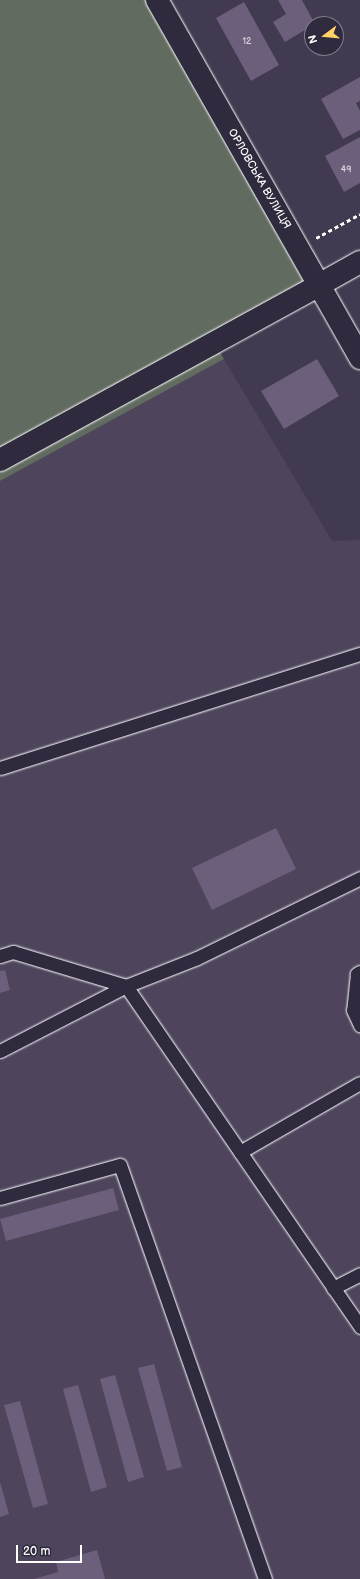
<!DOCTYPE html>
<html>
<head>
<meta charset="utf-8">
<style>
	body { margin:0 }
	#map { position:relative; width:360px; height:1579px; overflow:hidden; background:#413a50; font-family:"Balsamiq Sans",sans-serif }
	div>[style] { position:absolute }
	.built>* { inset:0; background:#4e455d }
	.green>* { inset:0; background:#616b5f }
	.building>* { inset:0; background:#6b5f7c }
	.path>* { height:2.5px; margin-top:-1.25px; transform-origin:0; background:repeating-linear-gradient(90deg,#fff 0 4px,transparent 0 7px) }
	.roads { filter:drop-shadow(0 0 1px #fff) drop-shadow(0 0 1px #fff) }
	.service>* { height:13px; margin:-6.5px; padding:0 6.5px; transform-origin:6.5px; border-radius:6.5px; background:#2f2a3d }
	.minor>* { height:22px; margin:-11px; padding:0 11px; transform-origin:11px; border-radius:11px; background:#2f2a3d }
	.tertiary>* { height:22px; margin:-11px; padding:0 11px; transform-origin:11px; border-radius:11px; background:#2f2a3d }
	span { translate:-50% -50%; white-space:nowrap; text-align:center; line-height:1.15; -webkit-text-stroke:3px #2f2a3d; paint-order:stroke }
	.number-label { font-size:9px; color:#dad7de }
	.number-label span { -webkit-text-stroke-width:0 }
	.street-label { font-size:11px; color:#fff }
	.north { position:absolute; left:304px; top:16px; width:40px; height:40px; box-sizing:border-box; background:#2f2a3d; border:1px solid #827f8b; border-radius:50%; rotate:254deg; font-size:11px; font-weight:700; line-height:16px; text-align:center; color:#fff }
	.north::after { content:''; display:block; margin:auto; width:14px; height:18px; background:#ffd166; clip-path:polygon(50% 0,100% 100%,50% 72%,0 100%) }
	.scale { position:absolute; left:16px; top:1545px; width:66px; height:18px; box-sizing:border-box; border:2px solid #fff; border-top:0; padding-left:5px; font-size:12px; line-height:14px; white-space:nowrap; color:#fff; -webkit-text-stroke:3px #2f2a3d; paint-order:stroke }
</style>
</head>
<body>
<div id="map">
	<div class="built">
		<div style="clip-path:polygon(224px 359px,332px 541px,360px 540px,360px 1579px,0 1579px,0 481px)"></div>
	</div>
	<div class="green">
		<div style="clip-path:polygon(0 0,157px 0,319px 285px,215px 343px,224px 359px,0 481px)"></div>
	</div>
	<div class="building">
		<div style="clip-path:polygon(278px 0,302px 0,315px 24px,285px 42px,273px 22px,286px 14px)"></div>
		<div style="clip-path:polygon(244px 2px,279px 65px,251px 81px,216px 18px)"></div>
		<div style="clip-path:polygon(360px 77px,360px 101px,356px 103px,360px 111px,360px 130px,343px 139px,321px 99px)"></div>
		<div style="clip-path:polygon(360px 137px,360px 183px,344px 192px,325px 156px)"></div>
		<div style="clip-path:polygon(317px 359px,339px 396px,284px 429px,261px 391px)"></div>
		<div style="clip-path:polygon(276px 828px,296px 869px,212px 910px,192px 868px)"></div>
		<div style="clip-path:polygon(5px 970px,10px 990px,0 993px,0 971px)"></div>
		<div style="clip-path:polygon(113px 1188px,119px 1210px,6px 1241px,0 1219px)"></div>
		<div style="clip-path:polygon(154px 1364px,182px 1467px,167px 1471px,138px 1368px)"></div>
		<div style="clip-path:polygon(115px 1375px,144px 1477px,128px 1482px,100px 1379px)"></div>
		<div style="clip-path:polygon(78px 1385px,107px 1487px,91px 1492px,63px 1389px)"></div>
		<div style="clip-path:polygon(20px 1401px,48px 1504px,33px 1508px,4px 1405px)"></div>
		<div style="clip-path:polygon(0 1482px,9px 1514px,0 1517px)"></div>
		<div style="clip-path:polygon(97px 1550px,105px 1579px,34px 1579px,58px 1572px,56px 1562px)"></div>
	</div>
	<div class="path">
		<div style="left:316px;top:238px;width:50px;rotate:-28.6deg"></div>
	</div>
	<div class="roads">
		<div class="service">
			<div style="left:0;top:768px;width:378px;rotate:-17.6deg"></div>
			<div style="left:0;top:956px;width:14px;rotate:-17deg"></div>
			<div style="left:13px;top:952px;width:118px;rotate:16.7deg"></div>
			<div style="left:126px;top:986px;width:414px;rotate:55.5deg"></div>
			<div style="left:360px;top:972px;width:4px;rotate:146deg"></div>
			<div style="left:357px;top:974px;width:36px;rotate:96deg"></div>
			<div style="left:353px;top:1010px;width:17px;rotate:65deg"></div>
			<div style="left:0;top:1051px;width:142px;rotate:-27.3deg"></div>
			<div style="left:126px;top:986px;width:76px;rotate:-21.5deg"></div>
			<div style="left:197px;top:958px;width:182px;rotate:-26.1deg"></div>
			<div style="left:240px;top:1152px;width:138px;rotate:-29.9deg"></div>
			<div style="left:0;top:1198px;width:124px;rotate:-15.4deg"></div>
			<div style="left:120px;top:1165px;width:439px;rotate:70.7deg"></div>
			<div style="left:333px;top:1288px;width:30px;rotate:-27deg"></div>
		</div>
		<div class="minor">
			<div style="left:157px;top:0;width:412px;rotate:60.4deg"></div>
			<div style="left:0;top:460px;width:364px;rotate:-28.7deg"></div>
		</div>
		<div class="tertiary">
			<div style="left:319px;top:285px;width:47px;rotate:-29.3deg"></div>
		</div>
	</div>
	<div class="number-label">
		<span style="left:247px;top:42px">12</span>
		<span style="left:346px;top:170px">49</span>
	</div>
	<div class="street-label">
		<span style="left:259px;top:179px;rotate:60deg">ОРЛОВСЬКА ВУЛИЦЯ</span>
	</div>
	<div class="north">N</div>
	<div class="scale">20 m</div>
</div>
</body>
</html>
